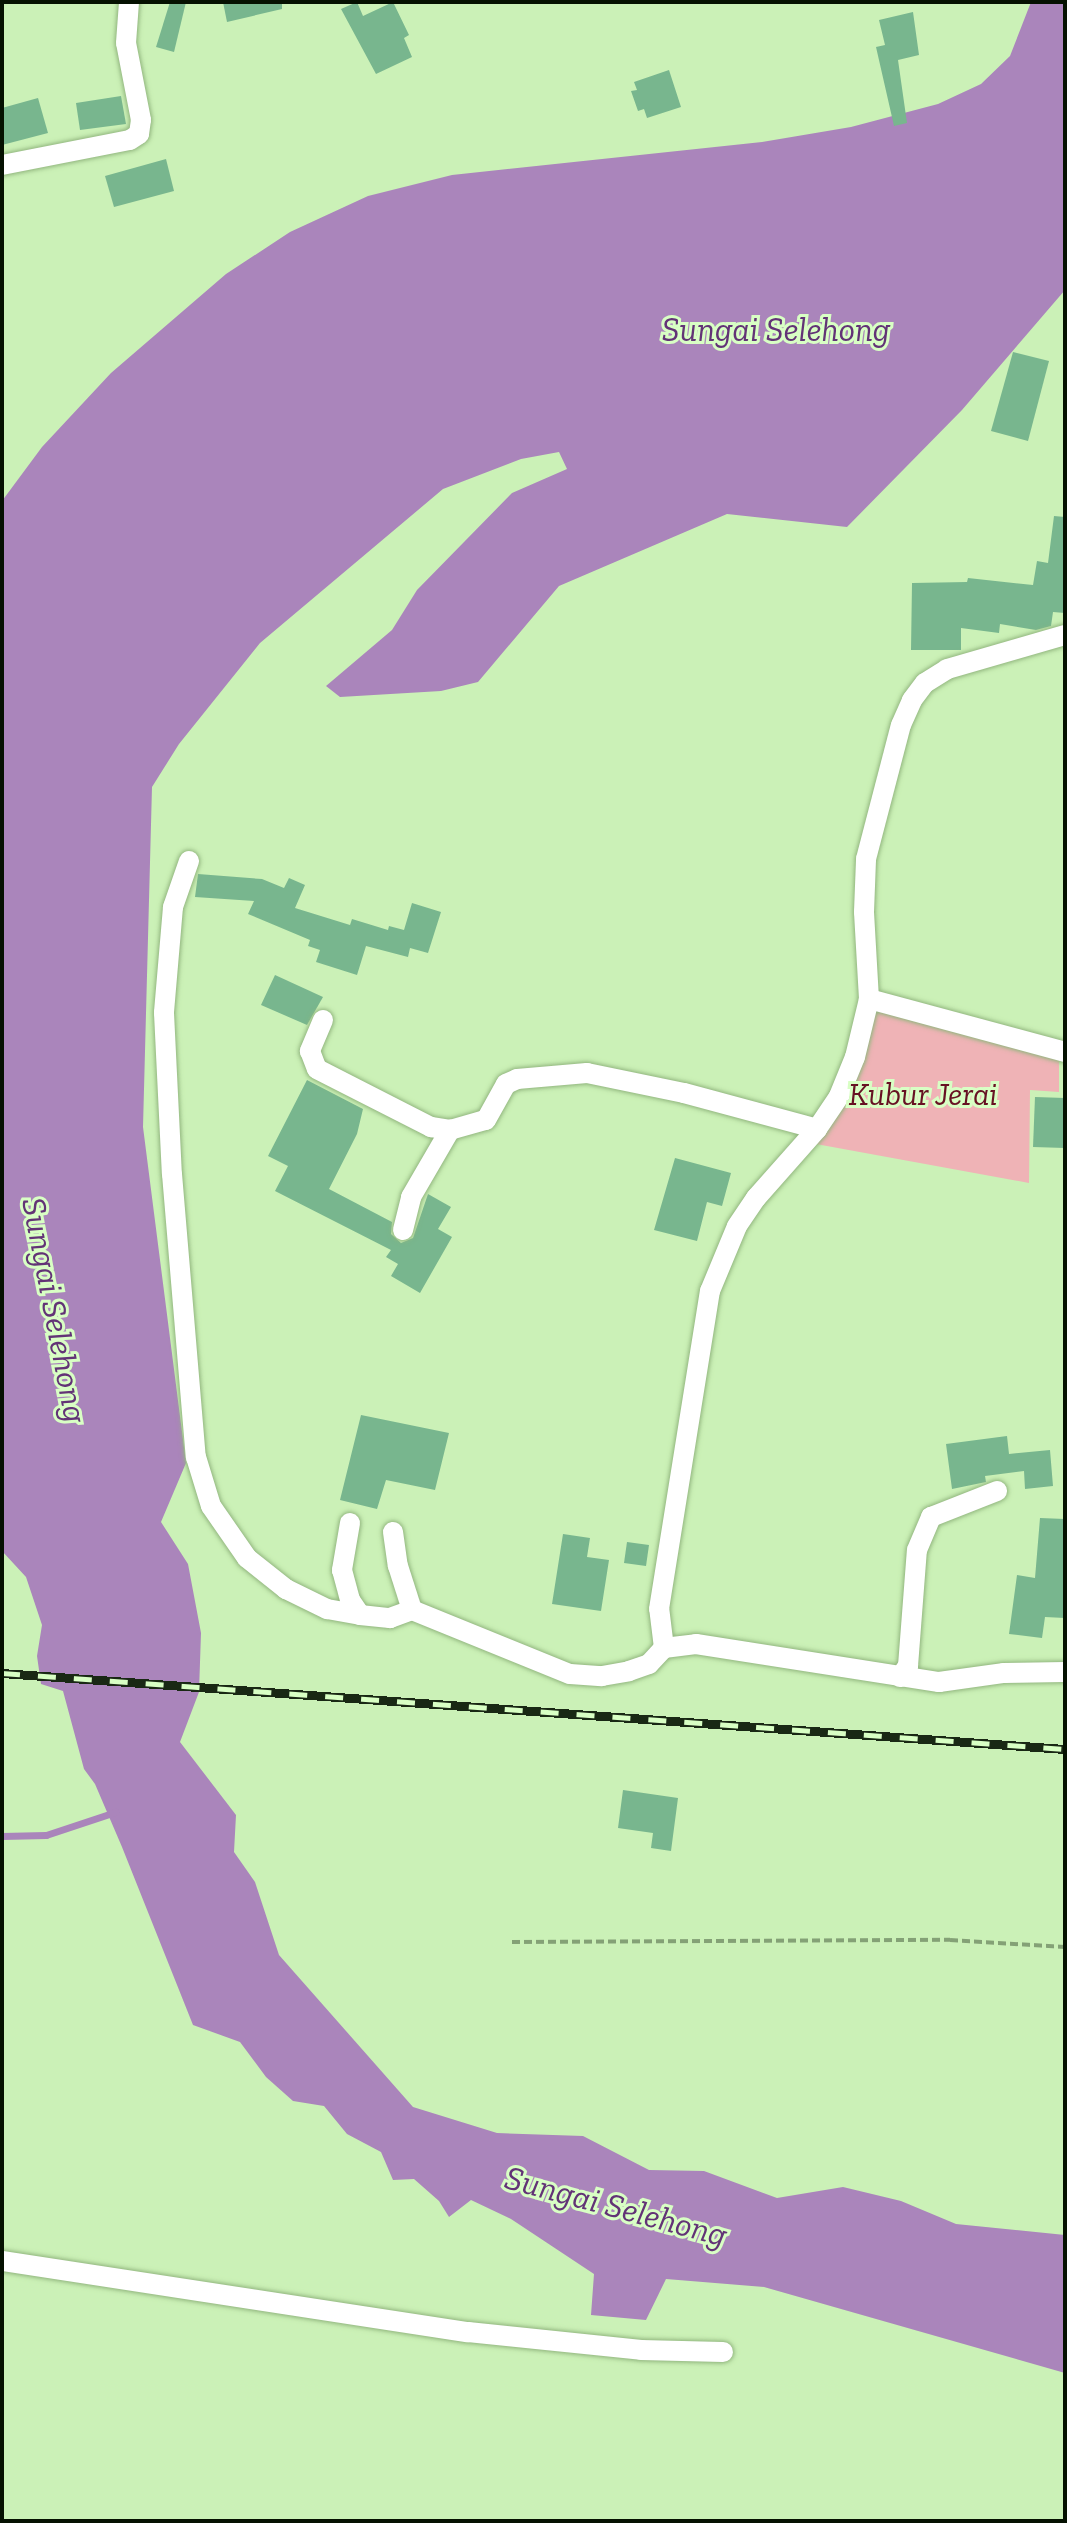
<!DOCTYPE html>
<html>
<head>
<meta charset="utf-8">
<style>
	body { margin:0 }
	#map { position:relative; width:1067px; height:2523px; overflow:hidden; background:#cbf1b7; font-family:"Zilla Slab",serif }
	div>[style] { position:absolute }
	.green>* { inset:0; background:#efb3b6 }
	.water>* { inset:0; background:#aa85bb }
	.stream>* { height:7px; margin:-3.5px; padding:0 3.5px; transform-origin:3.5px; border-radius:3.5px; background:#aa85bb }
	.building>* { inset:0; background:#78b68e }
	.path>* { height:4px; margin-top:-2px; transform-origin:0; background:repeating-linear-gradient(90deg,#84a176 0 8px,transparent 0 12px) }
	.roads { filter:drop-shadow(0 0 2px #92b67f) drop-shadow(0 0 2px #92b67f) }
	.street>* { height:20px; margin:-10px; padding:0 10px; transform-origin:10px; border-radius:10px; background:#fff }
	.rail>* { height:9px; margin-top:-4.5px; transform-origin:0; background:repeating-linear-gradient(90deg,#d8ffc4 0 18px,#192814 0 36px); box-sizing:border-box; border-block:2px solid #192814 }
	span { translate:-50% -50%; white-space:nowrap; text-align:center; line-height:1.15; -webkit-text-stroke:6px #d8ffc4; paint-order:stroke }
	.park-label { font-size:32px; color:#671123; font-style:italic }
	.water-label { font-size:34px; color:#623376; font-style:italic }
	.frame { position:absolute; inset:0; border:4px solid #051101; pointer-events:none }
</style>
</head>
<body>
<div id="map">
	<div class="green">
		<div style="clip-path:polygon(875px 1010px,1059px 1056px,1059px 1092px,1030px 1090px,1029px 1183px,816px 1144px)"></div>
	</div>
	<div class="water">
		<div style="clip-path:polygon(1031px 2px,1065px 2px,1065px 290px,962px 410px,847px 527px,727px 514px,559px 586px,478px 682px,441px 691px,340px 697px,326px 686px,392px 630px,417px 590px,512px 493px,567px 469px,559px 452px,521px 459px,443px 489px,260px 643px,179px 744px,152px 787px,143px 1127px,186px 1463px,161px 1522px,188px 1564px,201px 1633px,199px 1692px,180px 1742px,236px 1815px,234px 1852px,255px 1882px,279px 1955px,413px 2107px,497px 2133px,583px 2136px,649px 2170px,704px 2171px,777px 2198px,843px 2187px,901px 2201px,956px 2224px,1065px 2235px,1065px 2373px,764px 2287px,666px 2279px,646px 2320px,591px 2315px,594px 2274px,511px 2219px,471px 2200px,449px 2217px,439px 2201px,414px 2179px,393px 2180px,381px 2152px,347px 2134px,324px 2106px,293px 2101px,266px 2077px,240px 2042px,193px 2025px,122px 1847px,95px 1784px,84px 1769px,63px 1691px,41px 1684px,37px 1656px,42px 1625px,26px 1577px,2px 1551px,2px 501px,42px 447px,111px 373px,226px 274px,290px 232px,368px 196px,452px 175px,762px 142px,851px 127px,938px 104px,981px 84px,1010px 56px)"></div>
	</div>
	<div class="stream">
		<div style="left:2px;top:1836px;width:44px;rotate:-1.3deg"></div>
		<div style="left:46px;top:1835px;width:73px;rotate:-18.4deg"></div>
	</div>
	<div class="building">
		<div style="clip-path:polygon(170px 2px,186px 2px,174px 52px,156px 47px)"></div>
		<div style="clip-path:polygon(223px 2px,282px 2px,282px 9px,227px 22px)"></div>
		<div style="clip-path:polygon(357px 2px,363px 16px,393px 2px,409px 35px,404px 38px,412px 57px,376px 74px,341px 9px)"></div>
		<div style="clip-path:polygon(913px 12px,919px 55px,898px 60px,907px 123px,894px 126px,876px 47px,885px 45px,879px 20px)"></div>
		<div style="clip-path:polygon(669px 70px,681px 107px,647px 118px,644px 109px,638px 111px,631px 91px,637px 90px,634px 82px)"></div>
		<div style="clip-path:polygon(121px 96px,126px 124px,80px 130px,76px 103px)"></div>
		<div style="clip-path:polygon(38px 98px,48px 133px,2px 145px,2px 108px)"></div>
		<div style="clip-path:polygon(166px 159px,174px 191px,114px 207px,105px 176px)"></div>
		<div style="clip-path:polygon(1013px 352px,1049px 361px,1028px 441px,991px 431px)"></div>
		<div style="clip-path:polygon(1054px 516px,1065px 517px,1065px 613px,1053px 612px,1051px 626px,1036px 630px,1000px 624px,999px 633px,961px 628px,961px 650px,911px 650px,912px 583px,967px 582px,968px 578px,1033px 585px,1037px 561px,1048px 563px)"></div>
		<div style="clip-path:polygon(198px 874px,262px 879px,284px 888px,289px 878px,305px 885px,295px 908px,350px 925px,352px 919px,388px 930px,389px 926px,404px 930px,412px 903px,441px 912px,428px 953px,410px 948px,408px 957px,366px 946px,357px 975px,316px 962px,320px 950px,308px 946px,310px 940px,248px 914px,254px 901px,195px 897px)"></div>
		<div style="clip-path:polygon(275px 975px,323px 997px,307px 1025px,261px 1005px)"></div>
		<div style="clip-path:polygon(307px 1080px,363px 1109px,357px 1134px,329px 1189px,392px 1222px,391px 1234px,401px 1243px,413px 1238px,428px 1194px,451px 1207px,438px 1229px,452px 1237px,420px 1293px,391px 1276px,398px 1264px,386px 1257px,391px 1250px,275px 1191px,288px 1166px,268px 1156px)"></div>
		<div style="clip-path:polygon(1035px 1097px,1065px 1098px,1065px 1148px,1033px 1147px)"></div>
		<div style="clip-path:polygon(675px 1158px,731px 1173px,722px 1206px,707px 1202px,697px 1241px,654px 1230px)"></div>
		<div style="clip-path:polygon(361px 1415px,449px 1433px,435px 1490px,386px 1480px,377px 1509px,340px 1500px)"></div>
		<div style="clip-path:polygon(1007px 1436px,1009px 1454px,1050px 1450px,1053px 1486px,1025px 1489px,1024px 1471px,985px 1476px,986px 1482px,952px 1489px,946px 1444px)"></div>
		<div style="clip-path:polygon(1040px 1518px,1065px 1519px,1065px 1618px,1045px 1617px,1042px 1638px,1009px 1634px,1017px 1575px,1035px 1578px)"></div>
		<div style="clip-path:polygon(563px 1534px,590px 1538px,587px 1557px,609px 1560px,601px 1611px,552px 1604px)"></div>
		<div style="clip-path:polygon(627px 1542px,649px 1545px,646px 1566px,624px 1563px)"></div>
		<div style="clip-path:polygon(623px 1790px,678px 1798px,671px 1851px,651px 1848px,653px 1833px,618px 1828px)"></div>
	</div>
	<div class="path">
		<div style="left:512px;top:1942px;width:438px;rotate:-0.3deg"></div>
		<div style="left:950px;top:1940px;width:115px;rotate:3.5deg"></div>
	</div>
	<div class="roads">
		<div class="street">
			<div style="left:2px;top:165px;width:130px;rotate:-11.1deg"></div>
			<div style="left:130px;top:140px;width:11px;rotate:-34deg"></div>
			<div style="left:139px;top:134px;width:14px;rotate:-82deg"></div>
			<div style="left:141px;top:120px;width:78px;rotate:-101deg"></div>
			<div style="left:126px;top:43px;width:41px;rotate:-85.8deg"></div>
			<div style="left:189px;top:861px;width:49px;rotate:109.2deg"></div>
			<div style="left:173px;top:907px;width:106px;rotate:94.9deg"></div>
			<div style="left:164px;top:1013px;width:161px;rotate:87.2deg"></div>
			<div style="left:172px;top:1174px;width:284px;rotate:85.2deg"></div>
			<div style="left:196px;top:1457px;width:51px;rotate:73deg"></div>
			<div style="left:211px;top:1506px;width:63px;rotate:55.3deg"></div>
			<div style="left:247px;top:1558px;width:50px;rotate:38.5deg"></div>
			<div style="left:286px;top:1589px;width:46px;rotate:26deg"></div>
			<div style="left:327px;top:1609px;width:34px;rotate:10deg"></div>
			<div style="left:869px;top:999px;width:203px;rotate:15.1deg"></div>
			<div style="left:323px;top:1020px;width:34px;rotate:113deg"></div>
			<div style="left:310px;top:1051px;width:19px;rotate:69deg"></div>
			<div style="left:317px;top:1069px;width:128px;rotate:27deg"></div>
			<div style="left:431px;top:1127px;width:19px;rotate:9deg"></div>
			<div style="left:450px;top:1130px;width:37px;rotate:-16deg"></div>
			<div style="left:486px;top:1120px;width:41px;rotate:-60.9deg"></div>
			<div style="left:506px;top:1084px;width:12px;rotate:-24deg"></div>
			<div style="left:517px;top:1079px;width:70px;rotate:-4.9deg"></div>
			<div style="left:587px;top:1073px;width:99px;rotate:11.7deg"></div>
			<div style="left:684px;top:1093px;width:138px;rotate:15.1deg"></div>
			<div style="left:403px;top:1230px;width:34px;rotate:-76deg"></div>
			<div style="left:411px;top:1197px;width:78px;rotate:-59.8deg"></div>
			<div style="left:350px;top:1523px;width:48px;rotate:99.7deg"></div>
			<div style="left:342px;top:1570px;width:31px;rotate:75deg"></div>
			<div style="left:350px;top:1600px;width:18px;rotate:56deg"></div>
			<div style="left:360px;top:1615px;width:30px;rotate:6deg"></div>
			<div style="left:390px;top:1618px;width:23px;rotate:-20deg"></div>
			<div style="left:412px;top:1610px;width:170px;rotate:22.1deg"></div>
			<div style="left:570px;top:1674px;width:32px;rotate:4deg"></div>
			<div style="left:602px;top:1676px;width:27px;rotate:-10deg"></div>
			<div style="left:629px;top:1671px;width:21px;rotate:-19deg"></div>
			<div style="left:649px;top:1664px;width:22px;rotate:-47deg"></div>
			<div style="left:664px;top:1648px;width:39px;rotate:-97deg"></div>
			<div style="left:659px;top:1609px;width:322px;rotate:-80.9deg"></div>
			<div style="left:710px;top:1291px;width:70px;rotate:-67.4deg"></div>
			<div style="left:737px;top:1226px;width:34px;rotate:-56deg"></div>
			<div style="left:756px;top:1198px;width:92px;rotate:-48.5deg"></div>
			<div style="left:817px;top:1129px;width:40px;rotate:-56deg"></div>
			<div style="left:839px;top:1096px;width:42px;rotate:-67.7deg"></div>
			<div style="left:855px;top:1057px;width:60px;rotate:-76.4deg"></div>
			<div style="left:869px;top:999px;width:87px;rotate:-93.3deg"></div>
			<div style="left:864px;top:912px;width:53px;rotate:-87.8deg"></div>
			<div style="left:866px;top:859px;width:138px;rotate:-75.4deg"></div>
			<div style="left:901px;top:725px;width:27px;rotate:-66deg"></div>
			<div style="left:912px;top:700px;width:21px;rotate:-53deg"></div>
			<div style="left:925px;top:683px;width:26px;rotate:-32deg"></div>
			<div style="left:947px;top:669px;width:123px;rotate:-16.1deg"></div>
			<div style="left:393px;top:1532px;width:34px;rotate:82deg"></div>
			<div style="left:398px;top:1566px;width:46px;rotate:72.3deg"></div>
			<div style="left:664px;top:1648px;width:32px;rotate:-7deg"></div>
			<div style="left:696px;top:1644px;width:246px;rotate:8.9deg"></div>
			<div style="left:939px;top:1682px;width:66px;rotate:-7.9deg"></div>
			<div style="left:1004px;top:1673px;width:61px;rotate:-0.9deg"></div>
			<div style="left:900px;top:1677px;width:14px;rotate:-54deg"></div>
			<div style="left:908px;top:1666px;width:116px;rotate:-85.6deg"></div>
			<div style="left:917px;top:1550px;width:36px;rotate:-67deg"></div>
			<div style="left:931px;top:1517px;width:71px;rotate:-21.5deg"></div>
			<div style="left:2px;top:2261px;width:471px;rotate:8.7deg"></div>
			<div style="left:468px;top:2332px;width:174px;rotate:5.9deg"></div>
			<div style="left:641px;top:2350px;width:82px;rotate:1.4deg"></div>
		</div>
	</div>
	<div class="rail">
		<div style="left:2px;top:1673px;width:1066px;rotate:4.09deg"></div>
	</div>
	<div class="park-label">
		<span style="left:923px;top:1094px">Kubur Jerai</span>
	</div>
	<div class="water-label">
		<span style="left:776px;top:330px">Sungai Selehong</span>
		<span style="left:55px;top:1310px;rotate:79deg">Sungai Selehong</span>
		<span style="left:616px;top:2206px;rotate:15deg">Sungai Selehong</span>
	</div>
	<div class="frame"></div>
</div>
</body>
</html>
